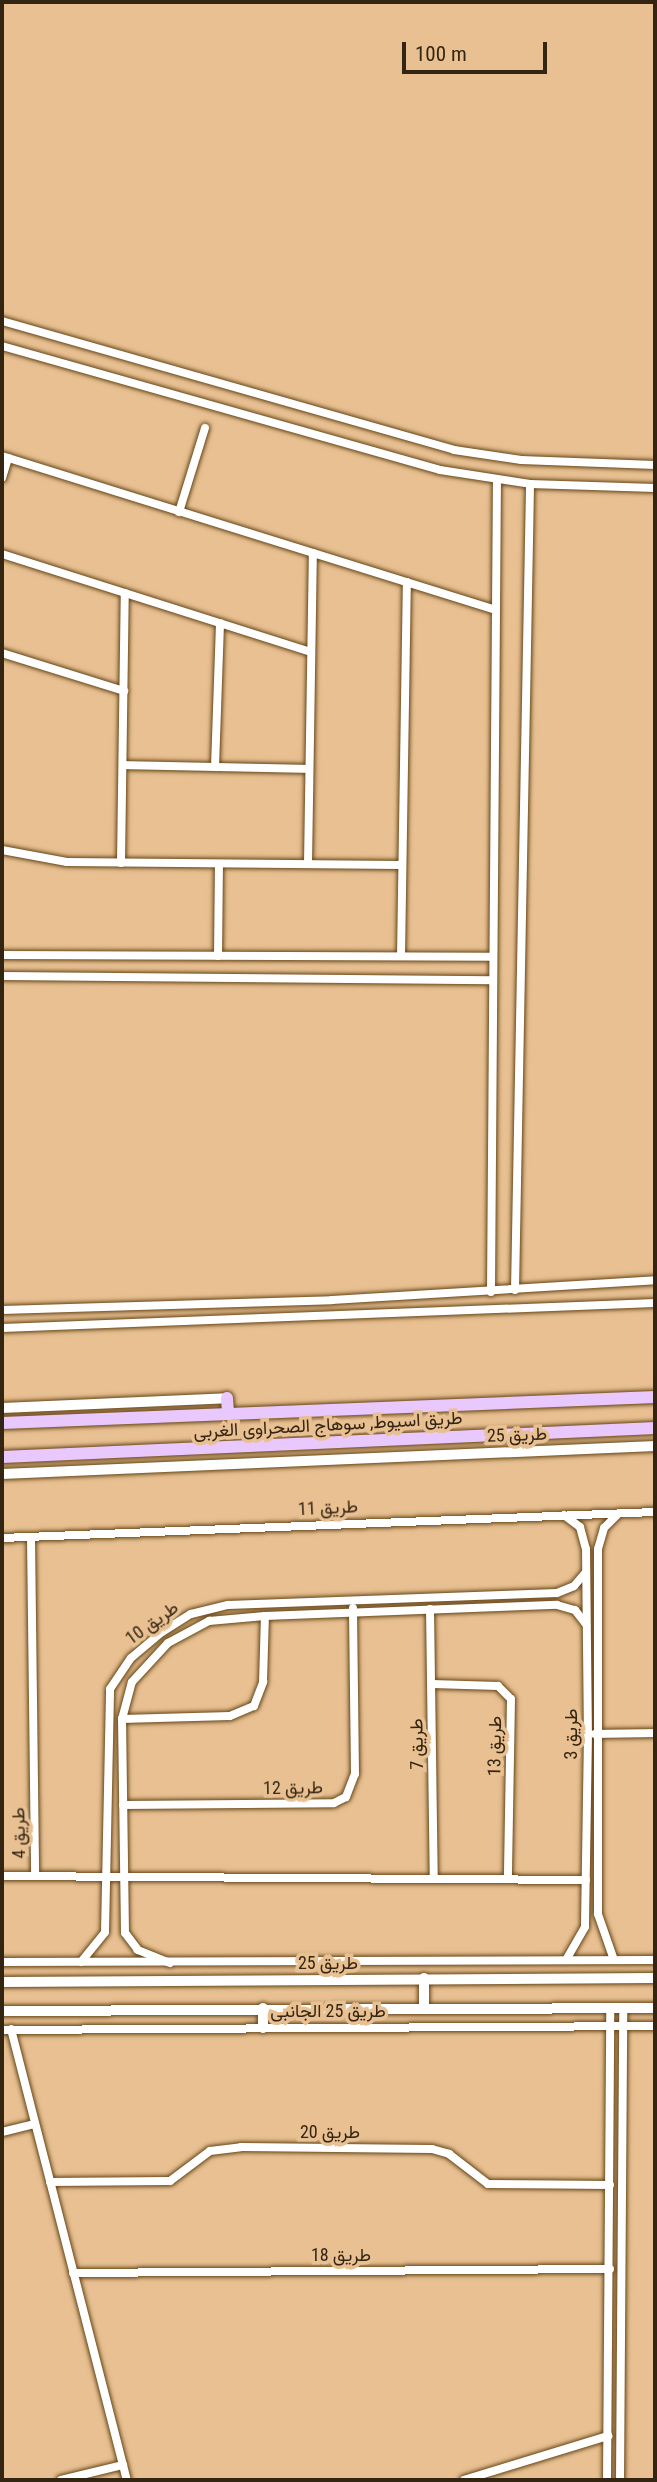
<!DOCTYPE html>
<html>
<head>
<meta charset="utf-8">
<style>
	body { margin:0 }
	#map { position:relative; width:657px; height:2482px; overflow:hidden; background:#e8c092; font-family:"Roboto Condensed",Vazirmatn,sans-serif }
	div>[style] { position:absolute }
	.roads { filter:drop-shadow(0 0 2px #664516) drop-shadow(0 0 2px #664516) }
	.minor>* { height:8px; margin:-4px; padding:0 4px; transform-origin:4px; border-radius:4px; background:#fff }
	.tertiary>* { height:10px; margin:-5px; padding:0 5px; transform-origin:5px; border-radius:5px; background:#fff }
	.primary>* { height:12px; margin:-6px; padding:0 6px; transform-origin:6px; border-radius:6px; background:#e9c8fe }
	span { translate:-50% -50%; white-space:nowrap; text-align:center; line-height:1.15; -webkit-text-stroke:7px #e8c092; paint-order:stroke }
	.street-label { font-size:18px; color:#342512 }
	.frame { position:absolute; inset:0; border:4px solid #342512; pointer-events:none }
	.scale { position:absolute; left:402px; top:42px; width:145px; height:32px; box-sizing:border-box; border:4px solid #342512; border-top:0; padding-left:9px; font-size:21px; line-height:24px; white-space:nowrap; color:#342512; -webkit-text-stroke:5px #e8c092; paint-order:stroke }
</style>
</head>
<body>
<div id="map">
	<div class="roads">
		<div class="minor">
			<div style="left:2px;top:321px;width:470px;rotate:15.9deg"></div>
			<div style="left:454px;top:450px;width:68px;rotate:8.5deg"></div>
			<div style="left:521px;top:460px;width:134px;rotate:2.1deg"></div>
			<div style="left:2px;top:346px;width:455px;rotate:15.8deg"></div>
			<div style="left:440px;top:470px;width:91px;rotate:8.8deg"></div>
			<div style="left:530px;top:484px;width:125px;rotate:1.8deg"></div>
			<div style="left:2px;top:456px;width:517px;rotate:17.31deg"></div>
			<div style="left:2px;top:478px;width:21px;rotate:-73deg"></div>
			<div style="left:179px;top:512px;width:88px;rotate:-72.8deg"></div>
			<div style="left:2px;top:554px;width:324px;rotate:17.6deg"></div>
			<div style="left:2px;top:653px;width:128px;rotate:17.3deg"></div>
			<div style="left:123px;top:765px;width:186px;rotate:1.2deg"></div>
			<div style="left:215px;top:767px;width:144px;rotate:-88deg"></div>
			<div style="left:2px;top:850px;width:66px;rotate:10.5deg"></div>
			<div style="left:67px;top:862px;width:335px;rotate:0.5deg"></div>
			<div style="left:121px;top:863px;width:270px;rotate:-89.2deg"></div>
			<div style="left:308px;top:864px;width:311px;rotate:-89.1deg"></div>
			<div style="left:2px;top:955px;width:491px;rotate:0.2deg"></div>
			<div style="left:218px;top:956px;width:92px;rotate:-89.4deg"></div>
			<div style="left:401px;top:956px;width:374px;rotate:-89.1deg"></div>
			<div style="left:2px;top:976px;width:491px;rotate:0.5deg"></div>
			<div style="left:515px;top:1290px;width:806px;rotate:-88.93deg"></div>
			<div style="left:491px;top:1292px;width:812px;rotate:-89.58deg"></div>
			<div style="left:2px;top:1310px;width:330px;rotate:-1.7deg"></div>
			<div style="left:332px;top:1300px;width:324px;rotate:-3.5deg"></div>
			<div style="left:2px;top:1328px;width:653px;rotate:-2.19deg"></div>
			<div style="left:564px;top:1515px;width:20px;rotate:37deg"></div>
			<div style="left:580px;top:1527px;width:23px;rotate:75deg"></div>
			<div style="left:586px;top:1549px;width:184px;rotate:89.4deg"></div>
			<div style="left:588px;top:1733px;width:194px;rotate:90.9deg"></div>
			<div style="left:585px;top:1927px;width:38px;rotate:120deg"></div>
			<div style="left:31px;top:1537px;width:339px;rotate:89.3deg"></div>
			<div style="left:2px;top:1538px;width:654px;rotate:-2.28deg"></div>
			<div style="left:430px;top:1609px;width:270px;rotate:89.2deg"></div>
			<div style="left:432px;top:1684px;width:66px;rotate:1.7deg"></div>
			<div style="left:498px;top:1686px;width:18px;rotate:45deg"></div>
			<div style="left:511px;top:1699px;width:180px;rotate:91deg"></div>
			<div style="left:122px;top:1719px;width:108px;rotate:-1.6deg"></div>
			<div style="left:230px;top:1716px;width:26px;rotate:-23deg"></div>
			<div style="left:254px;top:1706px;width:26px;rotate:-69deg"></div>
			<div style="left:263px;top:1682px;width:66px;rotate:-88.3deg"></div>
			<div style="left:595px;top:1734px;width:60px;rotate:-1deg"></div>
			<div style="left:123px;top:1805px;width:211px;rotate:-0.5deg"></div>
			<div style="left:334px;top:1803px;width:13px;rotate:-27deg"></div>
			<div style="left:346px;top:1797px;width:25px;rotate:-69deg"></div>
			<div style="left:355px;top:1774px;width:166px;rotate:-90.7deg"></div>
			<div style="left:2px;top:1876px;width:584px;rotate:0.39deg"></div>
			<div style="left:614px;top:1960px;width:49px;rotate:-109.2deg"></div>
			<div style="left:598px;top:1914px;width:365px;rotate:-90deg"></div>
			<div style="left:598px;top:1549px;width:22px;rotate:-74deg"></div>
			<div style="left:604px;top:1528px;width:21px;rotate:-45deg"></div>
			<div style="left:2px;top:1962px;width:653px;rotate:-0.18deg"></div>
			<div style="left:81px;top:1962px;width:38px;rotate:-51deg"></div>
			<div style="left:105px;top:1932px;width:243px;rotate:-88.8deg"></div>
			<div style="left:110px;top:1689px;width:37px;rotate:-56deg"></div>
			<div style="left:131px;top:1658px;width:40px;rotate:-40deg"></div>
			<div style="left:162px;top:1632px;width:34px;rotate:-32deg"></div>
			<div style="left:191px;top:1614px;width:38px;rotate:-14deg"></div>
			<div style="left:228px;top:1605px;width:329px;rotate:-2.1deg"></div>
			<div style="left:557px;top:1593px;width:18px;rotate:-22deg"></div>
			<div style="left:574px;top:1586px;width:18px;rotate:-49deg"></div>
			<div style="left:170px;top:1963px;width:35px;rotate:-158deg"></div>
			<div style="left:138px;top:1950px;width:21px;rotate:-127deg"></div>
			<div style="left:125px;top:1933px;width:214px;rotate:-90.8deg"></div>
			<div style="left:122px;top:1719px;width:38px;rotate:-75deg"></div>
			<div style="left:132px;top:1682px;width:53px;rotate:-47.3deg"></div>
			<div style="left:168px;top:1643px;width:47px;rotate:-28.2deg"></div>
			<div style="left:209px;top:1621px;width:56px;rotate:-5.1deg"></div>
			<div style="left:265px;top:1616px;width:292px;rotate:-2.2deg"></div>
			<div style="left:557px;top:1605px;width:19px;rotate:16deg"></div>
			<div style="left:575px;top:1610px;width:18px;rotate:52deg"></div>
			<div style="left:11px;top:2029px;width:466px;rotate:75.6deg"></div>
			<div style="left:2px;top:2030px;width:653px;rotate:-0.35deg"></div>
			<div style="left:2px;top:2132px;width:34px;rotate:-14deg"></div>
			<div style="left:50px;top:2182px;width:120px;rotate:-0.5deg"></div>
			<div style="left:170px;top:2181px;width:50px;rotate:-36.9deg"></div>
			<div style="left:210px;top:2151px;width:31px;rotate:-7deg"></div>
			<div style="left:241px;top:2147px;width:191px;rotate:0.6deg"></div>
			<div style="left:432px;top:2149px;width:18px;rotate:16deg"></div>
			<div style="left:449px;top:2154px;width:49px;rotate:37.6deg"></div>
			<div style="left:488px;top:2184px;width:122px;rotate:0.5deg"></div>
			<div style="left:73px;top:2273px;width:537px;rotate:-0.43deg"></div>
			<div style="left:61px;top:2480px;width:64px;rotate:-13.6deg"></div>
			<div style="left:464px;top:2480px;width:151px;rotate:-17deg"></div>
			<div style="left:607px;top:2480px;width:472px;rotate:-89.6deg"></div>
			<div style="left:620px;top:2480px;width:472px;rotate:-89.6deg"></div>
		</div>
		<div class="tertiary">
			<div style="left:2px;top:1408px;width:225px;rotate:-2.5deg"></div>
			<div style="left:2px;top:1474px;width:654px;rotate:-2.46deg"></div>
			<div style="left:424px;top:1978px;width:29px;rotate:90deg"></div>
			<div style="left:2px;top:1982px;width:653px;rotate:-0.35deg"></div>
			<div style="left:263px;top:2008px;width:20px;rotate:90deg"></div>
			<div style="left:2px;top:2011px;width:653px;rotate:-0.26deg"></div>
		</div>
		<div class="primary">
			<div style="left:227px;top:1398px;width:16px;rotate:86deg"></div>
			<div style="left:2px;top:1423px;width:654px;rotate:-2.28deg"></div>
			<div style="left:2px;top:1457px;width:654px;rotate:-2.54deg"></div>
		</div>
	</div>
	<div class="street-label">
		<span style="left:328px;top:1425px;rotate:-3deg">طريق اسيوط, سوهاج الصحراوى الغربى</span>
		<span style="left:517px;top:1435px;rotate:-2deg">طريق 25</span>
		<span style="left:328px;top:1508px;rotate:-3deg">طريق 11</span>
		<span style="left:152px;top:1623px;rotate:-36deg">طريق 10</span>
		<span style="left:571px;top:1734px;rotate:-90deg">طريق 3</span>
		<span style="left:417px;top:1744px;rotate:-91deg">طريق 7</span>
		<span style="left:495px;top:1746px;rotate:-89deg">طريق 13</span>
		<span style="left:293px;top:1788px;rotate:-1deg">طريق 12</span>
		<span style="left:19px;top:1833px;rotate:-91deg">طريق 4</span>
		<span style="left:328px;top:1963px">طريق 25</span>
		<span style="left:328px;top:2011px">طريق 25 الجانبى</span>
		<span style="left:330px;top:2132px">طريق 20</span>
		<span style="left:341px;top:2255px">طريق 18</span>
	</div>
	<div class="frame"></div>
	<div class="scale">100 m</div>
</div>
</body>
</html>
